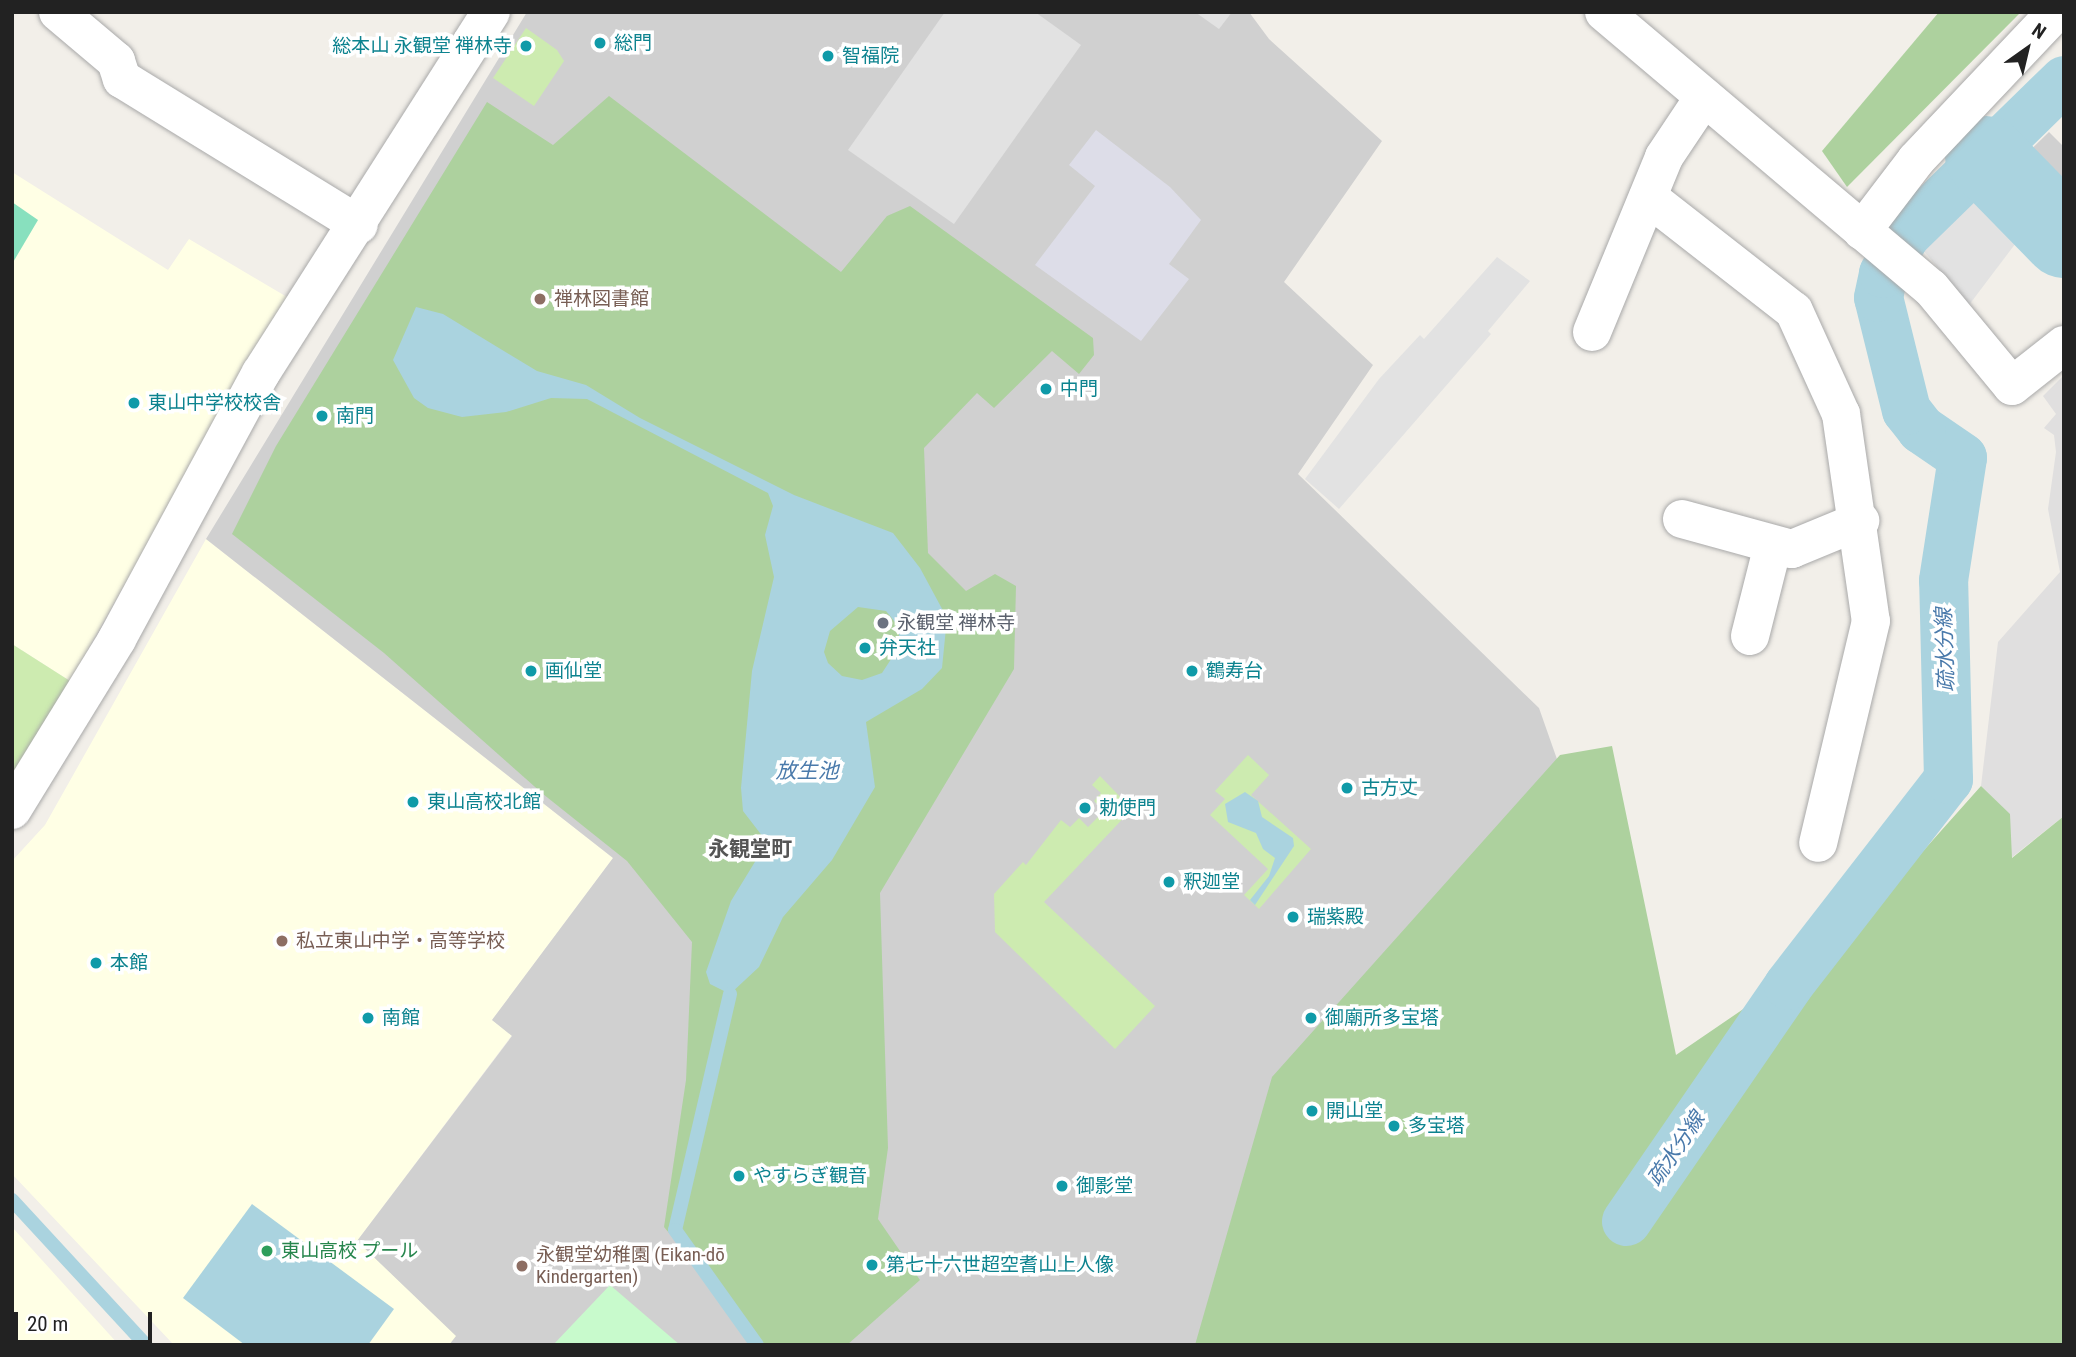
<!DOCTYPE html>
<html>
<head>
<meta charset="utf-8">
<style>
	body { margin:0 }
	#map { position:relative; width:2076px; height:1357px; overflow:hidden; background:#f2efe9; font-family:"Roboto Condensed","Noto Sans JP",sans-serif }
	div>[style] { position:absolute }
	.residential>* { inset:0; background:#e0dfdf }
	.education>* { inset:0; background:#ffffe5 }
	.religious>* { inset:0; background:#d0d0d0 }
	.grass>* { inset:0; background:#cdebb0 }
	.forest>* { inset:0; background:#add19e }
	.park>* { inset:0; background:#c8facc }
	.pitch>* { inset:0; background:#88e0be }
	.parking>* { inset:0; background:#e2e2e2 }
	.plaza>* { inset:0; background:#dddde8 }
	.water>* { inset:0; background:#aad3df }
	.stream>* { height:14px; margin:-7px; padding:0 7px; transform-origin:7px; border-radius:7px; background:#aad3df }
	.canal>* { height:49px; margin:-24.5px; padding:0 24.5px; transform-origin:24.5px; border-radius:24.5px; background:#aad3df }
	.river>* { height:82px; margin:-41px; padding:0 41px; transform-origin:41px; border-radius:41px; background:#aad3df }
	.roads { filter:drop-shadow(0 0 2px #a9a9a9) drop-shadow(0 0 2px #a9a9a9) }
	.minor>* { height:38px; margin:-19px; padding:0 19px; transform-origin:19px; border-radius:19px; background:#fff }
	.dots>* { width:19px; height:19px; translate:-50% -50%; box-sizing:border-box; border:4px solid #fff; border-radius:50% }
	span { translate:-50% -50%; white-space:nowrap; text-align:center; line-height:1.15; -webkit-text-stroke:7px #fff; paint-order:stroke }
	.culture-label { font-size:19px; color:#0d838f }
	.left { translate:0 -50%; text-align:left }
	.right { translate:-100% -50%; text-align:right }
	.education-label { font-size:19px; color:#785e54 }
	.worship-label { font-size:19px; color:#5b616d }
	.leisure-label { font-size:19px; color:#27864d }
	.water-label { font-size:21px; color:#4a7aab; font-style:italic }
	.neighbourhood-label { font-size:21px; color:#555; font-weight:700 }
	.frame { position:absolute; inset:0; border:14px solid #222; pointer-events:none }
	.north { position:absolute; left:1992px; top:14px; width:70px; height:70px; -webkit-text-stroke:5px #fff; paint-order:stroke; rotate:34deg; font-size:19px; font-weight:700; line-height:28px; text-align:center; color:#222 }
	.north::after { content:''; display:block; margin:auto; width:24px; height:32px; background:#222; clip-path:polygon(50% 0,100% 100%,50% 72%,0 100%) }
	.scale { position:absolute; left:14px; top:1312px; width:138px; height:32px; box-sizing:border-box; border:4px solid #222; border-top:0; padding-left:9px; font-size:21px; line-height:24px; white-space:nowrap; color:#222; -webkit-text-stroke:5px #fff; paint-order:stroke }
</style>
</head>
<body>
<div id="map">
	<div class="residential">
		<div style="clip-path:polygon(2064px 375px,2064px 816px,2011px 858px,2009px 814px,1981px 786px,1998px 642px,2060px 572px,2048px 509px,2056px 452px,2054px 435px,2044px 428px,2056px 414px,2043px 396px)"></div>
	</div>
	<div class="education">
		<div style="clip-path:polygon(12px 172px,168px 270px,189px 239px,287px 297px,70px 681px,12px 644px)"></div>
		<div style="clip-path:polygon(206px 539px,613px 858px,492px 1020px,512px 1035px,357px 1241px,457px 1336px,449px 1345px,174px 1345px,12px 1174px,12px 861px,45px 825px)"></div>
		<div style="clip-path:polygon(12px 1227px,119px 1345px,12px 1345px)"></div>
	</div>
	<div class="religious">
		<div style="clip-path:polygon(527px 12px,1249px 12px,1269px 39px,1382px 141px,1284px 282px,1373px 365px,1298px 474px,1539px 708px,1679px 1106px,1416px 1345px,449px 1345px,456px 1336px,357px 1241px,512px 1036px,492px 1020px,613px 858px,206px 539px)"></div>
		<div style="clip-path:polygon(2049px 132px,2064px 147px,2064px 211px,2019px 161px)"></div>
	</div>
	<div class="grass">
		<div style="clip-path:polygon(526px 28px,557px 50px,564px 61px,534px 106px,493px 78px)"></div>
		<div style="clip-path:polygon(12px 644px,70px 681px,12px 777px)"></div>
		<div style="clip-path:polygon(1248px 755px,1269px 775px,1251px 795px,1311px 849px,1259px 909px,1244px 895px,1268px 869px,1210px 815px,1225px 799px,1215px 791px)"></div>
		<div style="clip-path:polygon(1100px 776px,1132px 809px,1044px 902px,1155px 1006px,1115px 1049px,995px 932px,994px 894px,1023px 862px,1026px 865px,1061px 820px,1070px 827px,1079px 818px,1088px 827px,1104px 811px,1094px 801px,1101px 793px,1092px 785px)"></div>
	</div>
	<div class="forest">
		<div style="clip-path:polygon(1939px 12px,2021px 12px,1847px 187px,1822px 151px)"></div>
		<div style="clip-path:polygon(609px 96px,841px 272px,887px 216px,910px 206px,1093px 338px,1094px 355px,1079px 374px,1052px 351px,994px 408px,977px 393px,924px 448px,928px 553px,966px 591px,995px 574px,1016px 586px,1014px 669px,880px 893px,888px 1148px,878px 1219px,920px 1280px,847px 1345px,763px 1345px,664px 1227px,686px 1080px,692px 942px,627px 861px,543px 794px,384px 653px,232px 534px,276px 446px,487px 102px,553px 145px)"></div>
		<div style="clip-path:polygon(1612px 746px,1676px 1055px,1843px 941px,1981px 786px,2010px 814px,2012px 858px,2064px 816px,2064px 1345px,1195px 1345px,1272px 1077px,1560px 755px)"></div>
	</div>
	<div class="park">
		<div style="clip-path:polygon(610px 1285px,680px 1345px,553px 1345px)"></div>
	</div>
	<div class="pitch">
		<div style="clip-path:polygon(12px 202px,38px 220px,12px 264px)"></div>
	</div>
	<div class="parking">
		<div style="clip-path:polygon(945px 12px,1035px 12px,1081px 45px,954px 224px,848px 150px)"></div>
		<div style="clip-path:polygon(1195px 12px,1232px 12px,1219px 29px)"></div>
		<div style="clip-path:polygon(1982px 175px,2031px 223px,1969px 305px,1923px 250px)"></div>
		<div style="clip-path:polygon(1497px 257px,1530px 281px,1488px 331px,1491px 334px,1339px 509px,1305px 479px,1379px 379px,1420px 335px,1424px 339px)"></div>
	</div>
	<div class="plaza">
		<div style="clip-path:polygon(1096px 130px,1170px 187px,1201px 220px,1169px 264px,1189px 279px,1141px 341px,1035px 265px,1095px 186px,1069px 165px)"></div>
	</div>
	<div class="water">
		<div style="clip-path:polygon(evenodd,416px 307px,443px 314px,537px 371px,586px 385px,640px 418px,794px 495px,893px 533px,920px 568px,947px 618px,942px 668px,922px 689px,866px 722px,875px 787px,832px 860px,783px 917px,759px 967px,730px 994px,710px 984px,706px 972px,731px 901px,767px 842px,743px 811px,741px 788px,752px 671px,774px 577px,765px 535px,773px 506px,768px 493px,587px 399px,551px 398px,506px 412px,462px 417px,428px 408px,414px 398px,393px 360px,416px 307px,858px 607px,886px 611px,899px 627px,899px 647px,882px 673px,862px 680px,842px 676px,828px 663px,824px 652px,830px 631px,858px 607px)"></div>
		<div style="clip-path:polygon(1245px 792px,1258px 801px,1262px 817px,1293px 838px,1294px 846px,1255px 905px,1250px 900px,1269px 876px,1275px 858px,1263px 849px,1256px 833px,1228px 822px,1225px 804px)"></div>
		<div style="clip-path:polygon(252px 1204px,394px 1309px,368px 1345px,245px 1345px,183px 1298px)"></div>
	</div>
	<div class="stream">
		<div style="left:730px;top:994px;width:242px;rotate:103.1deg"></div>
		<div style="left:675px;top:1230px;width:141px;rotate:54.5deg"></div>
		<div style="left:12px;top:1200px;width:197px;rotate:47.3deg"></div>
	</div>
	<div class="canal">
		<div style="left:1626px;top:1221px;width:286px;rotate:-55.5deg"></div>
		<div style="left:1788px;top:985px;width:261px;rotate:-52.2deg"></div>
		<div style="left:1948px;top:779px;width:199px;rotate:-91.4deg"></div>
		<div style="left:1943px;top:580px;width:124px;rotate:-81.2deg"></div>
		<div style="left:1962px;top:457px;width:50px;rotate:-145.7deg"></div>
		<div style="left:1921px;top:429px;width:24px;rotate:-128deg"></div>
		<div style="left:1906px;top:410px;width:116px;rotate:-103.9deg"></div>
		<div style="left:1878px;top:297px;width:25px;rotate:-78deg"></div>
		<div style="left:1883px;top:273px;width:44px;rotate:-59.9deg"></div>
		<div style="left:1905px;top:235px;width:222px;rotate:-44.3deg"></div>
	</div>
	<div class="river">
		<div style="left:1986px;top:157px;width:112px;rotate:45.7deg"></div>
	</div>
	<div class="roads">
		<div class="minor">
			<div style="left:58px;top:12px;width:76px;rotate:40.2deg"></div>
			<div style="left:116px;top:61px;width:19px;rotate:72deg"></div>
			<div style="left:122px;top:79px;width:278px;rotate:31.6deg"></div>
			<div style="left:1604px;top:12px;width:428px;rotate:40.2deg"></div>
			<div style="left:1931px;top:288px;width:127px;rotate:50.4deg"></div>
			<div style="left:2012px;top:386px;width:66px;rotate:-38.3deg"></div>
			<div style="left:1648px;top:197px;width:185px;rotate:38deg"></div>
			<div style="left:1794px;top:311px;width:113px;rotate:65.5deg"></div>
			<div style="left:1841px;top:414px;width:209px;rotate:81.8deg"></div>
			<div style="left:1871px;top:621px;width:228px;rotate:103.4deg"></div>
			<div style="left:1862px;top:231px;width:89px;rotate:-52.7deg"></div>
			<div style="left:1916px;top:160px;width:204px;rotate:-46.6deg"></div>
			<div style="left:1592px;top:332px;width:189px;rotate:-67.6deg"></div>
			<div style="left:1664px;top:157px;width:72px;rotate:-56.3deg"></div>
			<div style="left:1682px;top:519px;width:114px;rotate:15.3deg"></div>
			<div style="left:1792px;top:549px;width:74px;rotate:-22.4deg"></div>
			<div style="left:1750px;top:636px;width:94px;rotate:-75.8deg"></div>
			<div style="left:12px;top:810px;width:201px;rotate:-58.4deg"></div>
			<div style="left:117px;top:639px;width:302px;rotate:-61.6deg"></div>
			<div style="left:261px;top:373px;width:428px;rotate:-57.5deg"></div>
		</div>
	</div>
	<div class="dots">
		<div style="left:600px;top:43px;background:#0f9aa8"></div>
		<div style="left:526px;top:46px;background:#0f9aa8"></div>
		<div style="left:828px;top:56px;background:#0f9aa8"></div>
		<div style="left:540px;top:299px;background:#8d6e63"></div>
		<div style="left:1046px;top:389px;background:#0f9aa8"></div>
		<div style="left:134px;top:403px;background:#0f9aa8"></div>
		<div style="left:322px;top:416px;background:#0f9aa8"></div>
		<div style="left:883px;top:623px;background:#6b7280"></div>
		<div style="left:865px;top:648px;background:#0f9aa8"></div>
		<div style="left:531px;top:671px;background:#0f9aa8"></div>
		<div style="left:1192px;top:671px;background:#0f9aa8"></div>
		<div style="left:1347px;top:788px;background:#0f9aa8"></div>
		<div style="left:413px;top:802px;background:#0f9aa8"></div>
		<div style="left:1085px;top:808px;background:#0f9aa8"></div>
		<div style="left:1169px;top:882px;background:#0f9aa8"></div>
		<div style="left:1293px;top:917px;background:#0f9aa8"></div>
		<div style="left:282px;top:941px;background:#8d6e63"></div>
		<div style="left:96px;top:963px;background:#0f9aa8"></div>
		<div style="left:368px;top:1018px;background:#0f9aa8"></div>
		<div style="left:1311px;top:1018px;background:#0f9aa8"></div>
		<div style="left:1312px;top:1111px;background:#0f9aa8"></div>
		<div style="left:1394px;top:1126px;background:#0f9aa8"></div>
		<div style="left:739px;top:1176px;background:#0f9aa8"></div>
		<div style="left:1062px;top:1186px;background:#0f9aa8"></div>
		<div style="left:267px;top:1251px;background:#2e9e5b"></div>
		<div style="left:872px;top:1265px;background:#0f9aa8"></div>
		<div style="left:522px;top:1266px;background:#8d6e63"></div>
	</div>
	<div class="culture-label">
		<span class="left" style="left:614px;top:43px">総門</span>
		<span class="right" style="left:512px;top:46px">総本山 永観堂 禅林寺</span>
		<span class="left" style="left:842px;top:56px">智福院</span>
		<span class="left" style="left:1060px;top:389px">中門</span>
		<span class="left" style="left:148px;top:403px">東山中学校校舎</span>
		<span class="left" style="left:336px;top:416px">南門</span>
		<span class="left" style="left:879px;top:648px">弁天社</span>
		<span class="left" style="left:545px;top:671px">画仙堂</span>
		<span class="left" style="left:1206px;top:671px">鶴寿台</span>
		<span class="left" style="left:1361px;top:788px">古方丈</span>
		<span class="left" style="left:427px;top:802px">東山高校北館</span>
		<span class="left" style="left:1099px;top:808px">勅使門</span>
		<span class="left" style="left:1183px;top:882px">釈迦堂</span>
		<span class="left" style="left:1307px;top:917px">瑞紫殿</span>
		<span class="left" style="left:110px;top:963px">本館</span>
		<span class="left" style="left:382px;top:1018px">南館</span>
		<span class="left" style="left:1325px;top:1018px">御廟所多宝塔</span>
		<span class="left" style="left:1326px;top:1111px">開山堂</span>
		<span class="left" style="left:1408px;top:1126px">多宝塔</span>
		<span class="left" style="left:753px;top:1176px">やすらぎ観音</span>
		<span class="left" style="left:1076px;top:1186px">御影堂</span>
		<span class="left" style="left:886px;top:1265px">第七十六世超空耆山上人像</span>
	</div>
	<div class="education-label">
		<span class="left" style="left:554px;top:299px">禅林図書館</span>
		<span class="left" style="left:296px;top:941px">私立東山中学・高等学校</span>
		<span class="left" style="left:536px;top:1266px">永観堂幼稚園 (Eikan-dō<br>Kindergarten)</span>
	</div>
	<div class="worship-label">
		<span class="left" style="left:897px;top:623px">永観堂 禅林寺</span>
	</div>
	<div class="leisure-label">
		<span class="left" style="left:281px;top:1251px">東山高校 プール</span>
	</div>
	<div class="water-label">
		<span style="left:1945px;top:650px;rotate:-92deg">疏水分線</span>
		<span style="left:807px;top:771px">放生池</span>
		<span style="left:1676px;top:1149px;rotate:-56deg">疏水分線</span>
	</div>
	<div class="neighbourhood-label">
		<span style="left:750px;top:849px">永観堂町</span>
	</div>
	<div class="frame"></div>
	<div class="north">N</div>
	<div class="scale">20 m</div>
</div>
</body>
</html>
